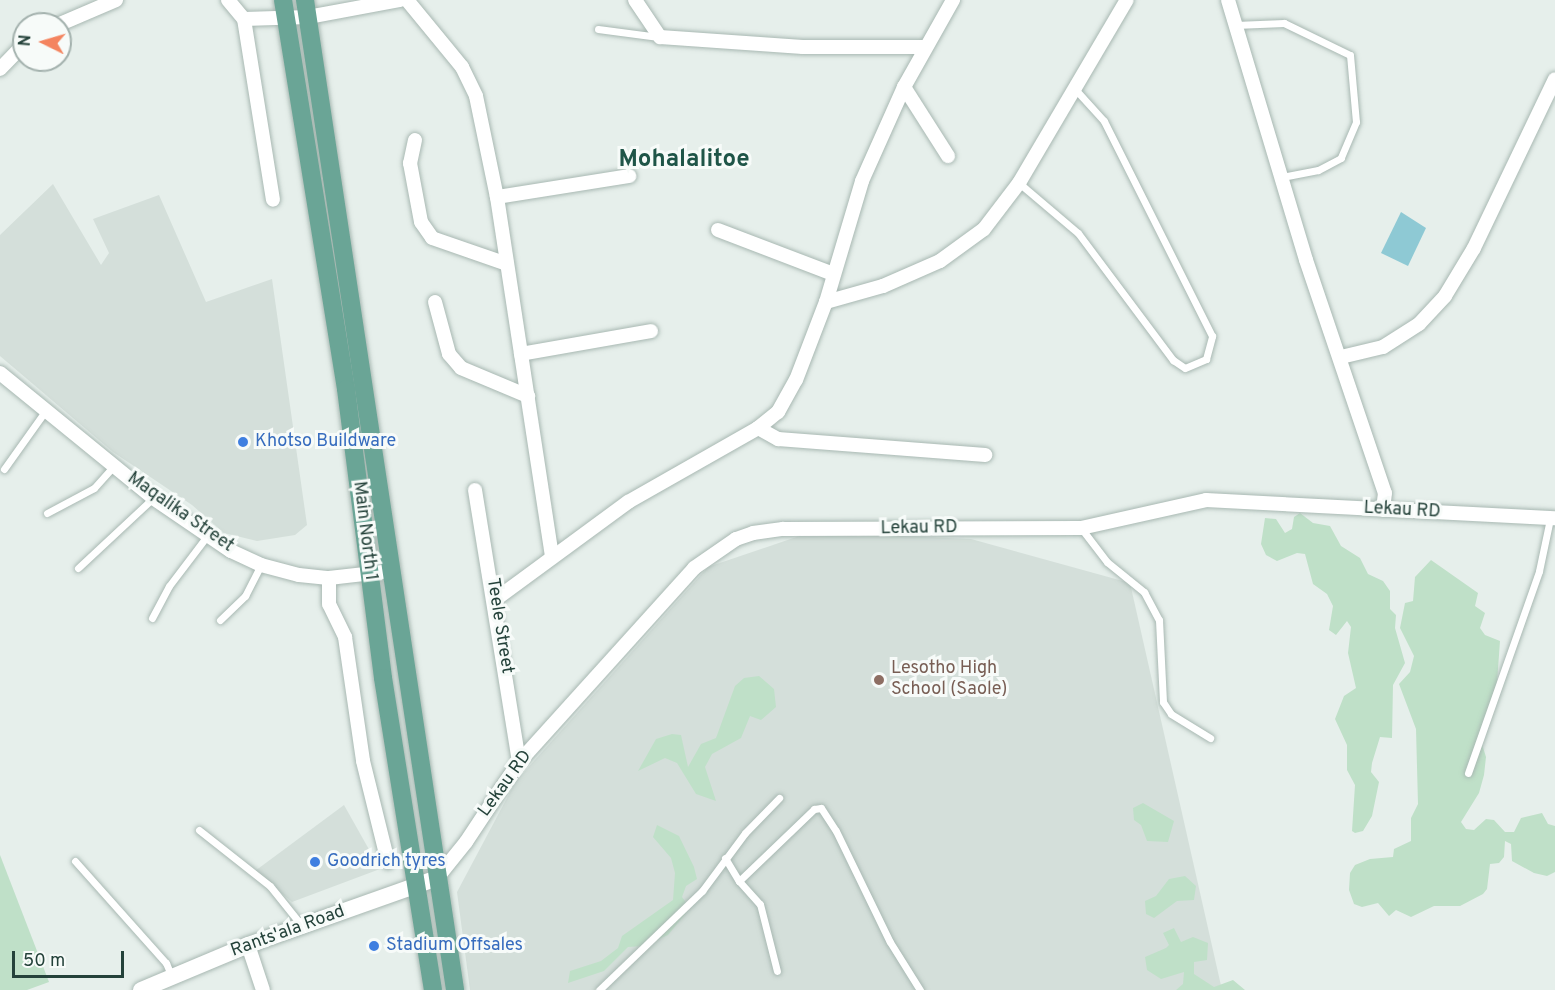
<!DOCTYPE html>
<html>
<head>
<meta charset="utf-8">
<style>
	body { margin:0 }
	#map { position:relative; width:1555px; height:990px; overflow:hidden; background:#e6efeb; font-family:Overpass,sans-serif }
	div>[style] { position:absolute }
	.built>* { inset:0; background:#d4dfda }
	.green>* { inset:0; background:#bfe0c8 }
	.water>* { inset:0; background:#8ec9d4 }
	.roads { filter:drop-shadow(0 0 2px #a8b8b2) drop-shadow(0 0 2px #a8b8b2) }
	.service>* { height:7px; margin:-3.5px; padding:0 3.5px; transform-origin:3.5px; border-radius:3.5px; background:#fff }
	.minor>* { height:14px; margin:-7px; padding:0 7px; transform-origin:7px; border-radius:7px; background:#fff }
	.tertiary>* { height:16px; margin:-8px; padding:0 8px; transform-origin:8px; border-radius:8px; background:#fff }
	.primary>* { height:18px; margin:-9px; padding:0 9px; transform-origin:9px; border-radius:9px; background:#6aa596 }
	.dots>* { width:16px; height:16px; translate:-50% -50%; box-sizing:border-box; border:3px solid #f7fbf9; border-radius:50% }
	span { translate:-50% -50%; white-space:nowrap; text-align:center; line-height:1.15; -webkit-text-stroke:6px #f7fbf9; paint-order:stroke }
	.shop-label { font-size:18px; color:#366cbe }
	.left { translate:0 -50%; text-align:left }
	.street-label { font-size:18px; color:#24423a }
	.education-label { font-size:18px; color:#785e54 }
	.district-label { font-size:24px; color:#1f5548; font-weight:700 }
	.north { position:absolute; left:12px; top:12px; width:60px; height:60px; box-sizing:border-box; background:#f7fbf9; border:2px solid #a3b1ad; border-radius:50%; rotate:275deg; font-size:16px; font-weight:700; line-height:24px; text-align:center; color:#24423a }
	.north::after { content:''; display:block; margin:auto; width:21px; height:27px; background:#f4845f; clip-path:polygon(50% 0,100% 100%,50% 72%,0 100%) }
	.scale { position:absolute; left:12px; top:951px; width:112px; height:27px; box-sizing:border-box; border:3px solid #24423a; border-top:0; padding-left:8px; font-size:18px; line-height:21px; white-space:nowrap; color:#24423a; -webkit-text-stroke:4px #f7fbf9; paint-order:stroke }
</style>
</head>
<body>
<div id="map">
	<div class="built">
		<div style="clip-path:polygon(53px 184px,101px 265px,109px 253px,93px 219px,159px 195px,206px 302px,272px 279px,307px 525px,295px 535px,257px 541px,224px 533px,192px 505px,113px 452px,0 356px,0 235px)"></div>
		<div style="clip-path:polygon(811px 532px,971px 539px,1130px 583px,1222px 990px,470px 990px,457px 892px,516px 781px,708px 567px)"></div>
		<div style="clip-path:polygon(344px 805px,380px 869px,292px 902px,255px 871px)"></div>
	</div>
	<div class="green">
		<div style="clip-path:polygon(1300px 513px,1313px 523px,1330px 526px,1341px 546px,1360px 558px,1368px 574px,1383px 581px,1390px 591px,1390px 609px,1396px 615px,1395px 628px,1405px 663px,1393px 685px,1392px 738px,1380px 737px,1372px 763px,1371px 772px,1379px 782px,1372px 816px,1363px 831px,1355px 833px,1352px 831px,1355px 785px,1347px 770px,1347px 745px,1335px 719px,1344px 696px,1356px 688px,1348px 653px,1351px 627px,1347px 621px,1336px 635px,1329px 630px,1333px 606px,1327px 594px,1313px 584px,1305px 554px,1297px 553px,1277px 561px,1266px 555px,1261px 544px,1265px 518px,1276px 519px,1285px 533px,1292px 529px,1294px 517px)"></div>
		<div style="clip-path:polygon(1431px 560px,1478px 593px,1475px 606px,1485px 613px,1480px 628px,1485px 635px,1500px 641px,1497px 683px,1481px 741px,1486px 757px,1484px 775px,1479px 793px,1461px 822px,1466px 829px,1474px 830px,1486px 819px,1494px 820px,1505px 832px,1514px 832px,1521px 818px,1542px 813px,1548px 824px,1555px 826px,1555px 872px,1547px 876px,1534px 873px,1512px 861px,1511px 844px,1505px 841px,1504px 857px,1499px 863px,1490px 864px,1487px 889px,1483px 894px,1460px 906px,1434px 906px,1411px 917px,1396px 910px,1389px 916px,1378px 903px,1362px 907px,1354px 904px,1349px 890px,1350px 873px,1355px 865px,1370px 859px,1393px 857px,1394px 849px,1411px 841px,1411px 818px,1418px 804px,1416px 729px,1399px 684px,1410px 672px,1414px 656px,1400px 628px,1405px 603px,1413px 601px,1415px 577px)"></div>
		<div style="clip-path:polygon(759px 676px,774px 689px,776px 707px,761px 720px,750px 716px,741px 738px,712px 754px,705px 767px,716px 801px,696px 794px,677px 763px,665px 758px,638px 771px,656px 739px,672px 734px,681px 735px,688px 767px,701px 744px,716px 738px,735px 686px,744px 678px)"></div>
		<div style="clip-path:polygon(1143px 803px,1174px 821px,1168px 842px,1147px 841px,1141px 825px,1134px 820px,1133px 808px)"></div>
		<div style="clip-path:polygon(657px 825px,679px 836px,694px 867px,697px 879px,686px 886px,682px 897px,687px 904px,686px 913px,668px 935px,643px 946px,628px 947px,604px 971px,568px 983px,570px 971px,601px 961px,618px 948px,622px 936px,673px 900px,675px 873px,671px 858px,653px 837px)"></div>
		<div style="clip-path:polygon(0 855px,49px 982px,27px 990px,0 990px)"></div>
		<div style="clip-path:polygon(1185px 876px,1196px 886px,1194px 900px,1177px 901px,1154px 918px,1146px 914px,1145px 901px,1156px 896px,1169px 879px)"></div>
		<div style="clip-path:polygon(1174px 928px,1181px 942px,1193px 937px,1208px 943px,1207px 960px,1194px 962px,1194px 974px,1214px 987px,1233px 980px,1245px 990px,1176px 990px,1183px 984px,1184px 972px,1161px 979px,1147px 970px,1145px 957px,1166px 948px,1169px 945px,1163px 933px)"></div>
	</div>
	<div class="water">
		<div style="clip-path:polygon(1401px 212px,1426px 228px,1408px 266px,1381px 253px)"></div>
	</div>
	<div class="roads">
		<div class="service">
			<div style="left:1235px;top:25px;width:49px;rotate:-2.3deg"></div>
			<div style="left:1284px;top:23px;width:73px;rotate:25.9deg"></div>
			<div style="left:1350px;top:55px;width:67px;rotate:84.9deg"></div>
			<div style="left:1356px;top:122px;width:39px;rotate:113deg"></div>
			<div style="left:1341px;top:158px;width:26px;rotate:152deg"></div>
			<div style="left:1318px;top:170px;width:38px;rotate:169deg"></div>
			<div style="left:598px;top:29px;width:61px;rotate:7.6deg"></div>
			<div style="left:1019px;top:183px;width:77px;rotate:40.3deg"></div>
			<div style="left:1078px;top:233px;width:159px;rotate:53.2deg"></div>
			<div style="left:1173px;top:360px;width:14px;rotate:34deg"></div>
			<div style="left:1185px;top:368px;width:23px;rotate:-23deg"></div>
			<div style="left:1206px;top:359px;width:24px;rotate:-75deg"></div>
			<div style="left:1212px;top:336px;width:241px;rotate:-116.7deg"></div>
			<div style="left:1104px;top:121px;width:45px;rotate:-132.3deg"></div>
			<div style="left:4px;top:469px;width:69px;rotate:-54.5deg"></div>
			<div style="left:47px;top:513px;width:53px;rotate:-28deg"></div>
			<div style="left:94px;top:488px;width:30px;rotate:-48deg"></div>
			<div style="left:1081px;top:528px;width:43px;rotate:52.6deg"></div>
			<div style="left:1107px;top:562px;width:48px;rotate:39deg"></div>
			<div style="left:1144px;top:592px;width:32px;rotate:62deg"></div>
			<div style="left:1159px;top:620px;width:82px;rotate:87.2deg"></div>
			<div style="left:1163px;top:702px;width:14px;rotate:56deg"></div>
			<div style="left:1171px;top:714px;width:46px;rotate:31.6deg"></div>
			<div style="left:78px;top:568px;width:103px;rotate:-43deg"></div>
			<div style="left:152px;top:618px;width:36px;rotate:-62deg"></div>
			<div style="left:169px;top:586px;width:63px;rotate:-52.8deg"></div>
			<div style="left:220px;top:620px;width:35px;rotate:-44deg"></div>
			<div style="left:245px;top:596px;width:35px;rotate:-63deg"></div>
			<div style="left:1468px;top:773px;width:214px;rotate:-70.6deg"></div>
			<div style="left:1539px;top:571px;width:53px;rotate:-78.1deg"></div>
			<div style="left:199px;top:830px;width:90px;rotate:38.3deg"></div>
			<div style="left:270px;top:886px;width:51px;rotate:51.3deg"></div>
			<div style="left:725px;top:858px;width:27px;rotate:59deg"></div>
			<div style="left:739px;top:881px;width:31px;rotate:48deg"></div>
			<div style="left:760px;top:904px;width:69px;rotate:75.8deg"></div>
			<div style="left:75px;top:861px;width:137px;rotate:48.3deg"></div>
			<div style="left:166px;top:963px;width:15px;rotate:67deg"></div>
			<div style="left:739px;top:881px;width:104px;rotate:-43.8deg"></div>
			<div style="left:814px;top:809px;width:7px;rotate:-8deg"></div>
			<div style="left:821px;top:808px;width:27px;rotate:57deg"></div>
			<div style="left:836px;top:831px;width:123px;rotate:64.1deg"></div>
			<div style="left:890px;top:942px;width:57px;rotate:58deg"></div>
			<div style="left:599px;top:990px;width:143px;rotate:-43.9deg"></div>
			<div style="left:702px;top:891px;width:72px;rotate:-53.4deg"></div>
			<div style="left:745px;top:833px;width:49px;rotate:-45.8deg"></div>
		</div>
		<div class="minor">
			<div style="left:228px;top:0;width:25px;rotate:50deg"></div>
			<div style="left:244px;top:19px;width:64px;rotate:-1.8deg"></div>
			<div style="left:308px;top:17px;width:94px;rotate:-10.5deg"></div>
			<div style="left:407px;top:0;width:87px;rotate:50.6deg"></div>
			<div style="left:462px;top:67px;width:32px;rotate:64deg"></div>
			<div style="left:476px;top:96px;width:103px;rotate:78.3deg"></div>
			<div style="left:497px;top:197px;width:363px;rotate:81.3deg"></div>
			<div style="left:635px;top:0;width:45px;rotate:56deg"></div>
			<div style="left:660px;top:37px;width:143px;rotate:4deg"></div>
			<div style="left:803px;top:47px;width:121px"></div>
			<div style="left:1228px;top:0;width:271px;rotate:73.3deg"></div>
			<div style="left:1306px;top:260px;width:246px;rotate:71.3deg"></div>
			<div style="left:1385px;top:493px;width:17px;rotate:97deg"></div>
			<div style="left:244px;top:19px;width:183px;rotate:80.9deg"></div>
			<div style="left:60px;top:24px;width:61px;rotate:-23.2deg"></div>
			<div style="left:0;top:69px;width:35px;rotate:-46deg"></div>
			<div style="left:904px;top:87px;width:82px;rotate:57.5deg"></div>
			<div style="left:415px;top:140px;width:24px;rotate:102deg"></div>
			<div style="left:410px;top:163px;width:60px;rotate:79.4deg"></div>
			<div style="left:421px;top:222px;width:19px;rotate:55deg"></div>
			<div style="left:432px;top:238px;width:79px;rotate:19.1deg"></div>
			<div style="left:497px;top:197px;width:134px;rotate:-9deg"></div>
			<div style="left:718px;top:230px;width:123px;rotate:20.9deg"></div>
			<div style="left:435px;top:302px;width:54px;rotate:74.9deg"></div>
			<div style="left:449px;top:354px;width:18px;rotate:49deg"></div>
			<div style="left:461px;top:368px;width:73px;rotate:22.7deg"></div>
			<div style="left:826px;top:302px;width:59px;rotate:-15.7deg"></div>
			<div style="left:883px;top:286px;width:62px;rotate:-23.7deg"></div>
			<div style="left:940px;top:261px;width:54px;rotate:-36deg"></div>
			<div style="left:984px;top:229px;width:58px;rotate:-52.7deg"></div>
			<div style="left:1019px;top:183px;width:212px;rotate:-59.5deg"></div>
			<div style="left:521px;top:354px;width:132px;rotate:-10deg"></div>
			<div style="left:1341px;top:357px;width:43px;rotate:-13.4deg"></div>
			<div style="left:1383px;top:347px;width:43px;rotate:-32.6deg"></div>
			<div style="left:1419px;top:324px;width:38px;rotate:-47deg"></div>
			<div style="left:1445px;top:296px;width:56px;rotate:-58.9deg"></div>
			<div style="left:1474px;top:248px;width:187px;rotate:-64.4deg"></div>
			<div style="left:0;top:373px;width:198px;rotate:39.2deg"></div>
			<div style="left:153px;top:498px;width:94px;rotate:34.2deg"></div>
			<div style="left:231px;top:551px;width:33px;rotate:25deg"></div>
			<div style="left:261px;top:565px;width:39px;rotate:15deg"></div>
			<div style="left:299px;top:575px;width:30px;rotate:6deg"></div>
			<div style="left:329px;top:578px;width:61px;rotate:-6.5deg"></div>
			<div style="left:758px;top:428px;width:23px;rotate:29deg"></div>
			<div style="left:778px;top:439px;width:208px;rotate:4.4deg"></div>
			<div style="left:475px;top:490px;width:276px;rotate:80.8deg"></div>
			<div style="left:329px;top:578px;width:26px;rotate:90deg"></div>
			<div style="left:329px;top:604px;width:37px;rotate:64deg"></div>
			<div style="left:345px;top:637px;width:125px;rotate:81.7deg"></div>
			<div style="left:363px;top:761px;width:104px;rotate:76.1deg"></div>
			<div style="left:496px;top:599px;width:164px;rotate:-36.3deg"></div>
			<div style="left:628px;top:502px;width:150px;rotate:-29.6deg"></div>
			<div style="left:758px;top:428px;width:26px;rotate:-39deg"></div>
			<div style="left:778px;top:412px;width:37px;rotate:-61deg"></div>
			<div style="left:796px;top:380px;width:84px;rotate:-69deg"></div>
			<div style="left:826px;top:302px;width:126px;rotate:-73.4deg"></div>
			<div style="left:862px;top:181px;width:103px;rotate:-65.9deg"></div>
			<div style="left:904px;top:87px;width:100px;rotate:-60.6deg"></div>
			<div style="left:437px;top:878px;width:46px;rotate:-51.1deg"></div>
			<div style="left:466px;top:842px;width:96px;rotate:-56.5deg"></div>
			<div style="left:519px;top:762px;width:261px;rotate:-47.9deg"></div>
			<div style="left:694px;top:568px;width:51px;rotate:-34.6deg"></div>
			<div style="left:736px;top:539px;width:18px;rotate:-19deg"></div>
			<div style="left:753px;top:533px;width:30px;rotate:-8deg"></div>
			<div style="left:783px;top:529px;width:298px;rotate:-0.2deg"></div>
			<div style="left:1081px;top:528px;width:128px;rotate:-12.6deg"></div>
			<div style="left:1206px;top:500px;width:349px;rotate:3deg"></div>
			<div style="left:248px;top:945px;width:47px;rotate:71.6deg"></div>
		</div>
		<div class="tertiary">
			<div style="left:141px;top:990px;width:116px;rotate:-22.8deg"></div>
			<div style="left:248px;top:945px;width:201px;rotate:-19.5deg"></div>
		</div>
		<div class="primary">
			<div style="left:283px;top:0;width:394px;rotate:80.8deg"></div>
			<div style="left:346px;top:389px;width:291px;rotate:82.7deg"></div>
			<div style="left:383px;top:678px;width:316px;rotate:80.9deg"></div>
			<div style="left:305px;top:0;width:1001px;rotate:81.38deg"></div>
		</div>
	</div>
	<div class="dots">
		<div style="left:243px;top:442px;background:#3f7fe0"></div>
		<div style="left:879px;top:680px;background:#8d6e63"></div>
		<div style="left:315px;top:862px;background:#3f7fe0"></div>
		<div style="left:374px;top:946px;background:#3f7fe0"></div>
	</div>
	<div class="shop-label">
		<span class="left" style="left:255px;top:442px">Khotso Buildware</span>
		<span class="left" style="left:327px;top:862px">Goodrich tyres</span>
		<span class="left" style="left:386px;top:946px">Stadium Offsales</span>
	</div>
	<div class="street-label">
		<span style="left:1402px;top:511px;rotate:3deg">Lekau RD</span>
		<span style="left:180px;top:513px;rotate:35deg">Maqalika Street</span>
		<span style="left:919px;top:529px;rotate:-1deg">Lekau RD</span>
		<span style="left:364px;top:531px;rotate:83deg">Main North 1</span>
		<span style="left:499px;top:626px;rotate:81deg">Teele Street</span>
		<span style="left:506px;top:784px;rotate:-54deg">Lekau RD</span>
		<span style="left:288px;top:932px;rotate:-20deg">Rants'ala Road</span>
	</div>
	<div class="education-label">
		<span class="left" style="left:891px;top:680px">Lesotho High<br>School (Saole)</span>
	</div>
	<div class="district-label">
		<span style="left:684px;top:161px">Mohalalitoe</span>
	</div>
	<div class="north">N</div>
	<div class="scale">50 m</div>
</div>
</body>
</html>
